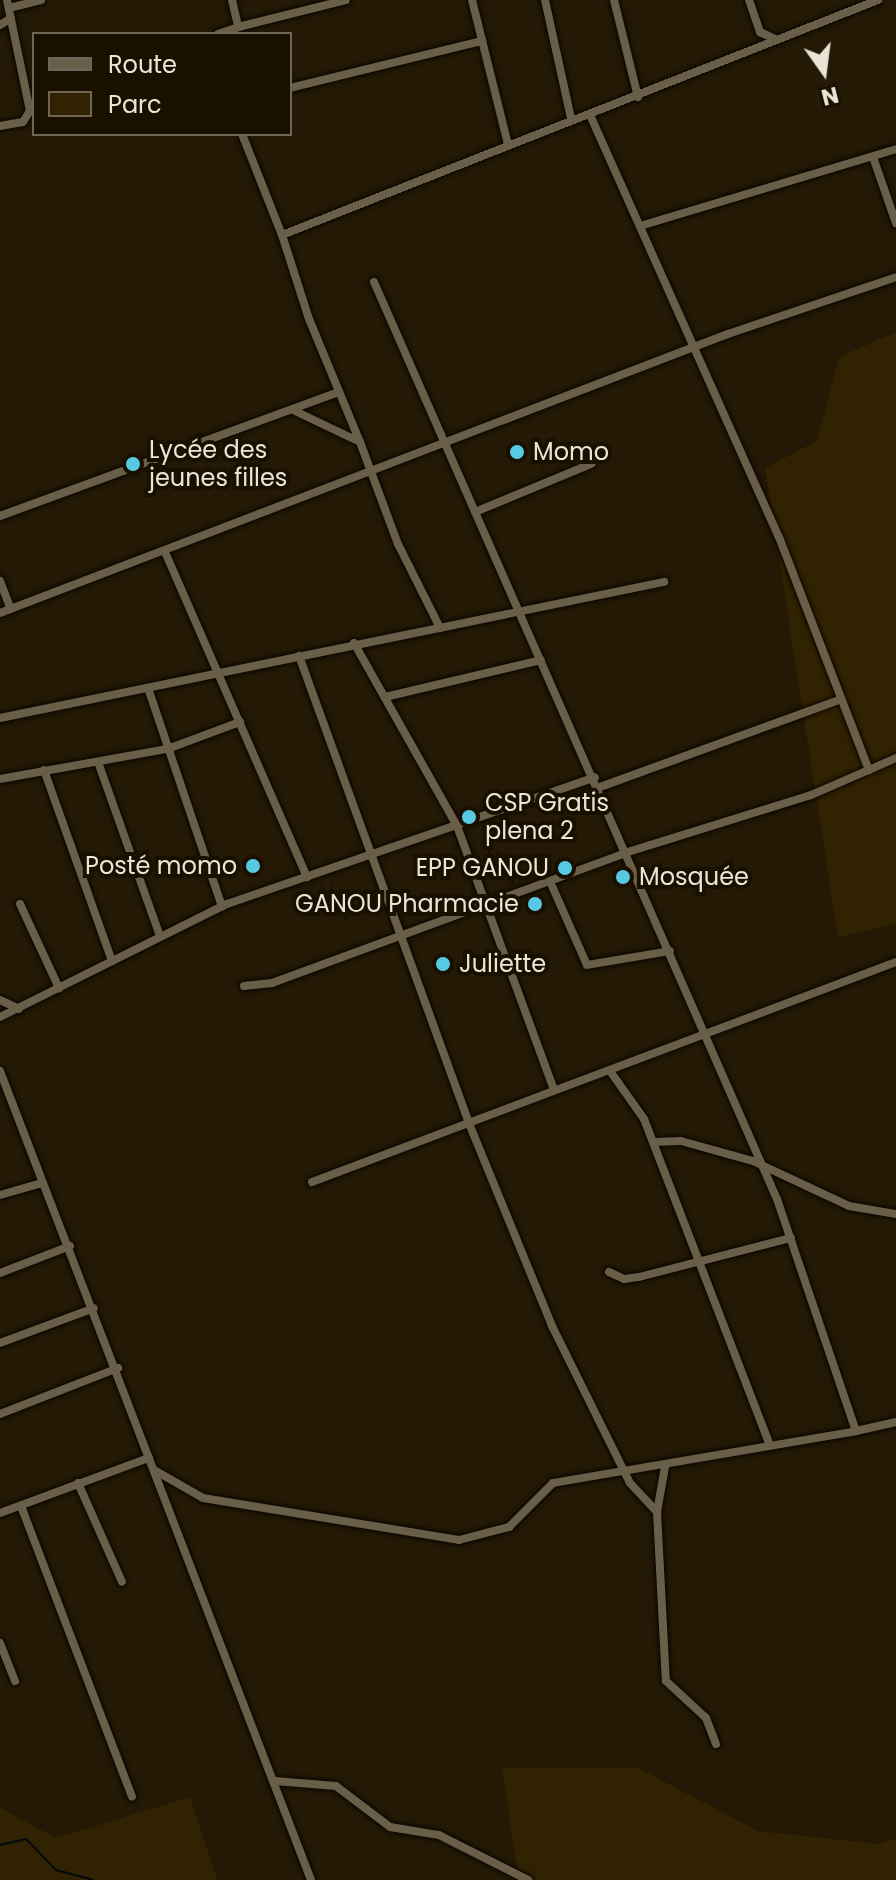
<!DOCTYPE html>
<html>
<head>
<meta charset="utf-8">
<style>
	body { margin:0 }
	#map { position:relative; width:896px; height:1880px; overflow:hidden; background:#231905; font-family:Poppins,sans-serif }
	div>[style] { position:absolute }
	.green>* { inset:0; background:#312301 }
	.stream>* { height:2px; margin:-1px; padding:0 1px; transform-origin:1px; border-radius:1px; background:#010a0d }
	.roads { filter:drop-shadow(0 0 2px #0c0500) drop-shadow(0 0 2px #0c0500) }
	.minor>* { height:8px; margin:-4px; padding:0 4px; transform-origin:4px; border-radius:4px; background:#695e47 }
	.dots>* { width:22px; height:22px; translate:-50% -50%; box-sizing:border-box; border:4px solid #191000; border-radius:50% }
	span { translate:-50% -50%; white-space:nowrap; text-align:center; line-height:1.15; -webkit-text-stroke:8px #191000; paint-order:stroke }
	.poi-label { font-size:24px; color:#ebe5d8 }
	.left { translate:0 -50%; text-align:left }
	.right { translate:-100% -50%; text-align:right }
	.legend { position:absolute; left:32px; top:32px; width:260px; height:104px; box-sizing:border-box; background:#191000; border:2px solid #6d6556; margin:0; padding:10px 14px; list-style:none; font-size:24px; color:#ebe5d8 }
	.legend li { display:flex; align-items:center; gap:16px; height:40px }
	.legend b { width:40px; border:2px solid #6d6556 }
	.north { position:absolute; left:784px; top:32px; width:80px; height:80px; -webkit-text-stroke:6px #191000; paint-order:stroke; rotate:166deg; font-size:22px; font-weight:700; line-height:32px; text-align:center; color:#ebe5d8 }
	.north::after { content:''; display:block; margin:auto; width:28px; height:36px; background:#ebe5d8; clip-path:polygon(50% 0,100% 100%,50% 72%,0 100%) }
</style>
</head>
<body>
<div id="map">
	<div class="green">
		<div style="clip-path:polygon(896px 332px,896px 924px,838px 937px,765px 468px,817px 441px,839px 357px)"></div>
		<div style="clip-path:polygon(502px 1768px,638px 1768px,758px 1831px,880px 1844px,896px 1838px,896px 1880px,519px 1880px)"></div>
		<div style="clip-path:polygon(190px 1797px,217px 1880px,0 1880px,0 1808px,56px 1838px)"></div>
	</div>
	<div class="stream">
		<div style="left:0;top:1845px;width:27px;rotate:-13deg"></div>
		<div style="left:26px;top:1839px;width:43px;rotate:45.9deg"></div>
		<div style="left:56px;top:1870px;width:38px;rotate:15deg"></div>
	</div>
	<div class="roads">
		<div class="minor">
			<div style="left:232px;top:0;width:28px;rotate:77deg"></div>
			<div style="left:238px;top:27px;width:111px;rotate:-14deg"></div>
			<div style="left:472px;top:0;width:148px;rotate:76deg"></div>
			<div style="left:545px;top:0;width:121px;rotate:77.6deg"></div>
			<div style="left:614px;top:0;width:100px;rotate:76.1deg"></div>
			<div style="left:749px;top:0;width:34px;rotate:71deg"></div>
			<div style="left:760px;top:32px;width:17px;rotate:25deg"></div>
			<div style="left:9px;top:8px;width:33px;rotate:-14deg"></div>
			<div style="left:0;top:25px;width:13px;rotate:-32deg"></div>
			<div style="left:218px;top:34px;width:21px;rotate:-19deg"></div>
			<div style="left:290px;top:88px;width:198px;rotate:-13.8deg"></div>
			<div style="left:590px;top:115px;width:462px;rotate:65.9deg"></div>
			<div style="left:779px;top:537px;width:250px;rotate:68.9deg"></div>
			<div style="left:0;top:126px;width:23px;rotate:-10deg"></div>
			<div style="left:23px;top:122px;width:13px;rotate:-58deg"></div>
			<div style="left:30px;top:111px;width:113px;rotate:-101.7deg"></div>
			<div style="left:242px;top:134px;width:109px;rotate:68.4deg"></div>
			<div style="left:873px;top:157px;width:70px;rotate:70.8deg"></div>
			<div style="left:640px;top:226px;width:267px;rotate:-16.7deg"></div>
			<div style="left:374px;top:282px;width:1002px;rotate:66.28deg"></div>
			<div style="left:777px;top:1199px;width:245px;rotate:71.2deg"></div>
			<div style="left:856px;top:1431px;width:41px;rotate:-12.7deg"></div>
			<div style="left:295px;top:411px;width:72px;rotate:25.5deg"></div>
			<div style="left:360px;top:442px;width:109px;rotate:69.6deg"></div>
			<div style="left:398px;top:544px;width:94px;rotate:63.4deg"></div>
			<div style="left:360px;top:442px;width:133px;rotate:-112.5deg"></div>
			<div style="left:309px;top:319px;width:88px;rotate:-107.8deg"></div>
			<div style="left:282px;top:235px;width:641px;rotate:-21.52deg"></div>
			<div style="left:475px;top:512px;width:126px;rotate:-22.5deg"></div>
			<div style="left:0;top:516px;width:361px;rotate:-20.1deg"></div>
			<div style="left:165px;top:552px;width:355px;rotate:66.4deg"></div>
			<div style="left:0;top:581px;width:30px;rotate:69deg"></div>
			<div style="left:0;top:613px;width:780px;rotate:-20.97deg"></div>
			<div style="left:728px;top:334px;width:177px;rotate:-18.7deg"></div>
			<div style="left:354px;top:643px;width:210px;rotate:60.6deg"></div>
			<div style="left:457px;top:826px;width:280px;rotate:69.8deg"></div>
			<div style="left:299px;top:656px;width:495px;rotate:70deg"></div>
			<div style="left:468px;top:1121px;width:222px;rotate:67.7deg"></div>
			<div style="left:552px;top:1326px;width:175px;rotate:63.6deg"></div>
			<div style="left:630px;top:1483px;width:40px;rotate:47deg"></div>
			<div style="left:148px;top:688px;width:231px;rotate:71.3deg"></div>
			<div style="left:385px;top:697px;width:160px;rotate:-13.3deg"></div>
			<div style="left:0;top:718px;width:678px;rotate:-11.58deg"></div>
			<div style="left:98px;top:762px;width:185px;rotate:70.4deg"></div>
			<div style="left:44px;top:770px;width:203px;rotate:70.4deg"></div>
			<div style="left:0;top:779px;width:170px;rotate:-10.2deg"></div>
			<div style="left:167px;top:749px;width:78px;rotate:-20.3deg"></div>
			<div style="left:600px;top:787px;width:254px;rotate:-20deg"></div>
			<div style="left:552px;top:886px;width:86px;rotate:66.1deg"></div>
			<div style="left:587px;top:965px;width:84px;rotate:-9.6deg"></div>
			<div style="left:20px;top:904px;width:93px;rotate:65.1deg"></div>
			<div style="left:244px;top:986px;width:28px;rotate:-6deg"></div>
			<div style="left:272px;top:983px;width:379px;rotate:-20.2deg"></div>
			<div style="left:628px;top:852px;width:192px;rotate:-17.3deg"></div>
			<div style="left:811px;top:795px;width:93px;rotate:-23.5deg"></div>
			<div style="left:0;top:1000px;width:21px;rotate:25deg"></div>
			<div style="left:0;top:1017px;width:254px;rotate:-26.5deg"></div>
			<div style="left:227px;top:904px;width:389px;rotate:-19deg"></div>
			<div style="left:0;top:1071px;width:867px;rotate:68.97deg"></div>
			<div style="left:610px;top:1071px;width:59px;rotate:54.7deg"></div>
			<div style="left:644px;top:1119px;width:350px;rotate:68.9deg"></div>
			<div style="left:653px;top:1142px;width:28px;rotate:-2deg"></div>
			<div style="left:681px;top:1141px;width:75px;rotate:15.5deg"></div>
			<div style="left:753px;top:1161px;width:106px;rotate:25.1deg"></div>
			<div style="left:849px;top:1206px;width:48px;rotate:9.7deg"></div>
			<div style="left:312px;top:1182px;width:624px;rotate:-20.64deg"></div>
			<div style="left:0;top:1195px;width:44px;rotate:-15.9deg"></div>
			<div style="left:609px;top:1272px;width:17px;rotate:25deg"></div>
			<div style="left:624px;top:1279px;width:15px;rotate:-8deg"></div>
			<div style="left:639px;top:1277px;width:157px;rotate:-14.4deg"></div>
			<div style="left:0;top:1273px;width:75px;rotate:-21.1deg"></div>
			<div style="left:0;top:1343px;width:100px;rotate:-20.4deg"></div>
			<div style="left:0;top:1414px;width:127px;rotate:-21.3deg"></div>
			<div style="left:665px;top:1467px;width:46px;rotate:100.1deg"></div>
			<div style="left:657px;top:1512px;width:169px;rotate:87deg"></div>
			<div style="left:666px;top:1681px;width:54px;rotate:42.8deg"></div>
			<div style="left:706px;top:1718px;width:28px;rotate:69deg"></div>
			<div style="left:154px;top:1470px;width:56px;rotate:29.7deg"></div>
			<div style="left:203px;top:1498px;width:259px;rotate:9.3deg"></div>
			<div style="left:459px;top:1540px;width:52px;rotate:-14.6deg"></div>
			<div style="left:509px;top:1527px;width:62px;rotate:-45deg"></div>
			<div style="left:553px;top:1483px;width:307px;rotate:-9.7deg"></div>
			<div style="left:78px;top:1483px;width:108px;rotate:66deg"></div>
			<div style="left:21px;top:1506px;width:311px;rotate:69.1deg"></div>
			<div style="left:0;top:1513px;width:159px;rotate:-20.3deg"></div>
			<div style="left:0;top:1643px;width:41px;rotate:68.5deg"></div>
			<div style="left:275px;top:1781px;width:61px;rotate:4.7deg"></div>
			<div style="left:336px;top:1786px;width:68px;rotate:37.2deg"></div>
			<div style="left:390px;top:1827px;width:50px;rotate:9.3deg"></div>
			<div style="left:439px;top:1835px;width:100px;rotate:26.8deg"></div>
		</div>
	</div>
	<div class="dots">
		<div style="left:517px;top:452px;background:#57c9e2"></div>
		<div style="left:133px;top:464px;background:#57c9e2"></div>
		<div style="left:469px;top:817px;background:#57c9e2"></div>
		<div style="left:253px;top:866px;background:#57c9e2"></div>
		<div style="left:565px;top:868px;background:#57c9e2"></div>
		<div style="left:623px;top:877px;background:#57c9e2"></div>
		<div style="left:535px;top:904px;background:#57c9e2"></div>
		<div style="left:443px;top:964px;background:#57c9e2"></div>
	</div>
	<div class="poi-label">
		<span class="left" style="left:149px;top:464px">Lycée des<br>jeunes filles</span>
		<span class="left" style="left:533px;top:452px">Momo</span>
		<span class="left" style="left:485px;top:817px">CSP Gratis<br>plena 2</span>
		<span class="right" style="left:237px;top:866px">Posté momo</span>
		<span class="right" style="left:549px;top:868px">EPP GANOU</span>
		<span class="left" style="left:639px;top:877px">Mosquée</span>
		<span class="right" style="left:519px;top:904px">GANOU Pharmacie</span>
		<span class="left" style="left:459px;top:964px">Juliette</span>
	</div>
	<ul class="legend">
	<li><b style="height:10px;background:#695e47"></b>Route</li>
	<li><b style="height:22px;background:#312301"></b>Parc</li>
	</ul>
	<div class="north">N</div>
</div>
</body>
</html>
